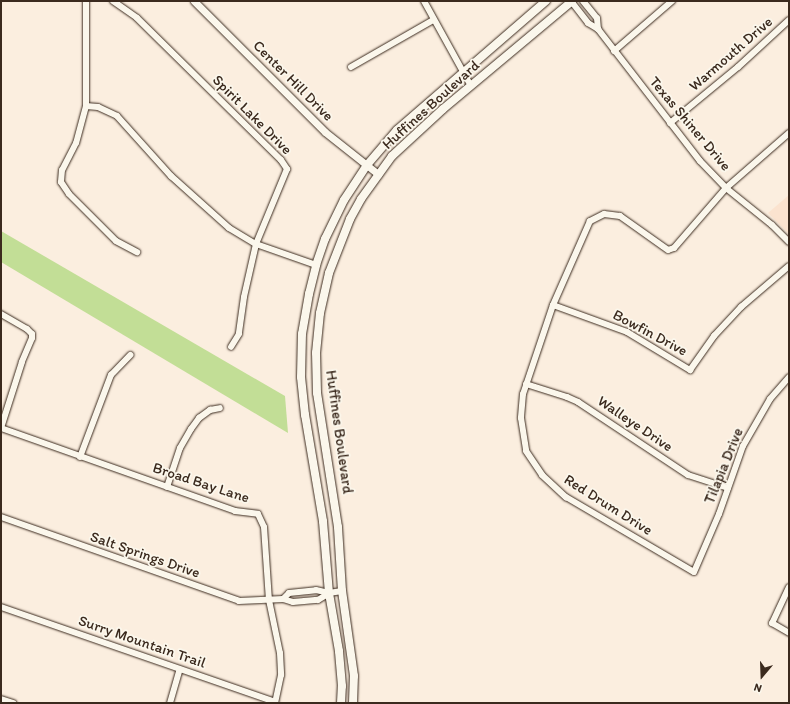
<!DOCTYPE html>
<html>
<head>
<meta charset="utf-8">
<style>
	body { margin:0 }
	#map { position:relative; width:790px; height:704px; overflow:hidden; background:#fbeedf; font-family:Itim,sans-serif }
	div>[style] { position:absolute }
	.built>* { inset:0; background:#fbe3cf }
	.green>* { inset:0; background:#c2de96 }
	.roads { filter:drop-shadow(0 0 1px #3b2a1e) drop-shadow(0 0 1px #3b2a1e) }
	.minor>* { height:6px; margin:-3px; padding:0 3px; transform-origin:3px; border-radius:3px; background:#fbf7ec }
	.tertiary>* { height:7px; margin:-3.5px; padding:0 3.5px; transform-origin:3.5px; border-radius:3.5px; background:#fbf7ec }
	.secondary>* { height:8px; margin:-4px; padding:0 4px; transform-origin:4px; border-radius:4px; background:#fbf7ec }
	span { translate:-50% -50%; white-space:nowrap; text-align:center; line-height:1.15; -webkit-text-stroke:3.5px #fbf7ec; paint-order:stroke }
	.street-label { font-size:15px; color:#3b2a1e }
	.frame { position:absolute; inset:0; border:2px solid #3b2a1e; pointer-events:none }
	.north { position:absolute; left:742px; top:656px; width:40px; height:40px; -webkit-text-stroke:3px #fbf7ec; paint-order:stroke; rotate:199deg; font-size:11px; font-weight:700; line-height:16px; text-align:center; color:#3b2a1e }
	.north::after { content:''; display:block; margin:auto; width:14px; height:18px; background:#3b2a1e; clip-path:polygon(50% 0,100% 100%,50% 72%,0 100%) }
</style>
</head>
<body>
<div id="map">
	<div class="built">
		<div style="clip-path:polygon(789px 195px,789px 234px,768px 213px)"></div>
	</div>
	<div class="green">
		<div style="clip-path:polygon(1px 231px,285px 396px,288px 433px,1px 262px)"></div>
	</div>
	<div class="roads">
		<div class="minor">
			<div style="left:86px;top:1px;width:105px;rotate:90deg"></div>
			<div style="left:86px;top:106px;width:38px;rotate:105deg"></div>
			<div style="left:76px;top:143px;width:30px;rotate:117deg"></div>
			<div style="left:62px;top:170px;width:12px;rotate:95deg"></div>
			<div style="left:61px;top:182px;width:14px;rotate:56deg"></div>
			<div style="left:69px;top:194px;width:66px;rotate:45deg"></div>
			<div style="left:116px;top:241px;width:24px;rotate:28deg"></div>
			<div style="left:113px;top:1px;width:29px;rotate:35deg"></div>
			<div style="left:137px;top:18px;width:202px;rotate:44.6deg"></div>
			<div style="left:281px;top:160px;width:11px;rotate:56deg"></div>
			<div style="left:287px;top:169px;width:81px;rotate:112.5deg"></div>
			<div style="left:256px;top:244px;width:54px;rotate:102.8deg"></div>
			<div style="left:244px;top:297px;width:37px;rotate:98deg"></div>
			<div style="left:239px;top:334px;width:15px;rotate:122deg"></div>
			<div style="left:424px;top:1px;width:97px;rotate:61.1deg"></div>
			<div style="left:571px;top:1px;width:28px;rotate:52deg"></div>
			<div style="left:588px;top:23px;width:12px;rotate:31deg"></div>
			<div style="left:598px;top:29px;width:167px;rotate:52.3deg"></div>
			<div style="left:700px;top:161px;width:37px;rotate:46deg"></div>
			<div style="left:726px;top:188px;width:59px;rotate:38.8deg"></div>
			<div style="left:772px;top:225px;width:24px;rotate:45deg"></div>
			<div style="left:583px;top:1px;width:22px;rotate:51deg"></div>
			<div style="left:597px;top:18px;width:11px;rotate:85deg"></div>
			<div style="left:614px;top:51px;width:77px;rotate:-40.8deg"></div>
			<div style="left:351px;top:67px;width:95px;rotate:-29.8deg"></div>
			<div style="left:86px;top:106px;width:12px;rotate:5deg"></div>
			<div style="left:98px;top:107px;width:21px;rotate:25deg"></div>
			<div style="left:117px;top:116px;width:81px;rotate:48deg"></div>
			<div style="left:171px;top:176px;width:78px;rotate:41.9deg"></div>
			<div style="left:229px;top:228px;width:31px;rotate:31deg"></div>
			<div style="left:256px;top:244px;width:64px;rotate:19.3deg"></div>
			<div style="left:670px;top:123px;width:88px;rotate:-39.5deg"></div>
			<div style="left:738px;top:67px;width:69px;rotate:-42.7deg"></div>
			<div style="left:789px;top:133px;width:84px;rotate:138.9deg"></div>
			<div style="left:726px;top:188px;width:79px;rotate:130.9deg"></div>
			<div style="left:674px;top:248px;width:6px;rotate:162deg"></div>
			<div style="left:668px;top:250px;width:59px;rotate:-144.7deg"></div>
			<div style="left:620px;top:216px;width:16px;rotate:-173deg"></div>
			<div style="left:604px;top:214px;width:16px;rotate:153deg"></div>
			<div style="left:590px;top:221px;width:92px;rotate:113.8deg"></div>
			<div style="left:553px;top:305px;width:94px;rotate:108.6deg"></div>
			<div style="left:523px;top:394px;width:24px;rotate:95deg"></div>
			<div style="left:521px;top:418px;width:33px;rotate:81deg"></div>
			<div style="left:526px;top:451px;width:29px;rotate:56deg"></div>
			<div style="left:542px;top:475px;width:33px;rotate:43deg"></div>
			<div style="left:566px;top:497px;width:148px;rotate:30.4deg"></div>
			<div style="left:694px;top:572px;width:63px;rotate:-66.7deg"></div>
			<div style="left:719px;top:514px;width:72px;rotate:-70.6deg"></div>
			<div style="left:743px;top:446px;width:54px;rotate:-60.1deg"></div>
			<div style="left:770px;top:399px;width:29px;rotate:-49deg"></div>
			<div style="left:553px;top:305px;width:79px;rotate:20deg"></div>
			<div style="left:627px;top:332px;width:74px;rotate:31.1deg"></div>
			<div style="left:690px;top:370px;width:42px;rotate:-54.8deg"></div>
			<div style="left:714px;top:336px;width:40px;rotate:-47deg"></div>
			<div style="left:741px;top:307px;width:63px;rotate:-40.5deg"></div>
			<div style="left:1px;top:314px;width:30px;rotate:30deg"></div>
			<div style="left:27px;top:329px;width:7px;rotate:45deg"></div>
			<div style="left:32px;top:334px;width:4px;rotate:90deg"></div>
			<div style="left:32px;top:338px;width:26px;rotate:113deg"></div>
			<div style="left:22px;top:362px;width:69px;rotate:107.7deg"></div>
			<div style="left:526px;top:384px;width:43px;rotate:17.6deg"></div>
			<div style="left:567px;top:397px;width:12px;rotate:24deg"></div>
			<div style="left:578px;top:402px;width:132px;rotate:33.6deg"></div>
			<div style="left:688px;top:475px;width:42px;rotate:18deg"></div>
			<div style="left:1px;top:428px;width:248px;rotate:19.5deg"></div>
			<div style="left:235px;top:511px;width:23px;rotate:7deg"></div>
			<div style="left:258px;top:514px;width:14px;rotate:65deg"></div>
			<div style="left:264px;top:527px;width:73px;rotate:86.1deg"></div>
			<div style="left:269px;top:600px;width:54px;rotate:78.3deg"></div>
			<div style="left:280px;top:653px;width:22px;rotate:87deg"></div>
			<div style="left:281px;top:675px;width:29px;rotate:102deg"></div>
			<div style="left:80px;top:457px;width:88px;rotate:-69.3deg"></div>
			<div style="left:111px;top:375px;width:28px;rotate:-46deg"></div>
			<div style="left:167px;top:487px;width:41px;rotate:-71.6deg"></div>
			<div style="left:180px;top:448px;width:22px;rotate:-60deg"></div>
			<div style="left:191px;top:429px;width:14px;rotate:-54deg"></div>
			<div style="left:199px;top:418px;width:14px;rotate:-36deg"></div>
			<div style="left:210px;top:410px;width:10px;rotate:-11deg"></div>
			<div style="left:1px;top:517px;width:252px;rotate:19.4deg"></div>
			<div style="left:239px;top:601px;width:44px;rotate:-2.6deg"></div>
			<div style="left:283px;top:599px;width:10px;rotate:17deg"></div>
			<div style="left:293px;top:602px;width:25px;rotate:-5deg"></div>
			<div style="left:318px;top:600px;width:13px;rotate:-32deg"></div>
			<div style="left:789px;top:587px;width:40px;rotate:115deg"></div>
			<div style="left:772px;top:623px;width:20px;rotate:30deg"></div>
			<div style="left:283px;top:599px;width:8px;rotate:-45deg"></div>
			<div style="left:289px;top:593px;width:27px;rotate:-6deg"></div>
			<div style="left:316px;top:590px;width:13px;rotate:13deg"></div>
			<div style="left:329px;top:593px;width:13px;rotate:-9deg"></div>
			<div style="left:1px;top:607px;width:290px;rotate:19.1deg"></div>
			<div style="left:1px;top:699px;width:13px;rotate:18deg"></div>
			<div style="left:170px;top:703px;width:35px;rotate:-74deg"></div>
		</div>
		<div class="tertiary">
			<div style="left:194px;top:1px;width:185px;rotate:45deg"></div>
			<div style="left:325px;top:132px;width:68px;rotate:38.4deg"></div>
		</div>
		<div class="secondary">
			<div style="left:341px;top:703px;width:17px;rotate:-87deg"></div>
			<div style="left:342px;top:686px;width:35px;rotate:-95deg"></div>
			<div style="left:339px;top:651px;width:59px;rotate:-99.8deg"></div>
			<div style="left:329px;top:593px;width:72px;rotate:-94.8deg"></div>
			<div style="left:323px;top:521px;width:108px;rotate:-99.6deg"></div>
			<div style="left:305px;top:415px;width:38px;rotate:-96deg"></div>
			<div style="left:301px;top:377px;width:43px;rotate:-88.7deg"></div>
			<div style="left:302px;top:334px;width:41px;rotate:-80.1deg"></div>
			<div style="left:309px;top:294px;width:30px;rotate:-76deg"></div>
			<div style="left:316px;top:265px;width:28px;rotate:-71deg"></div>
			<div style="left:325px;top:239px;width:43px;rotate:-64deg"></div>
			<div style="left:344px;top:200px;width:42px;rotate:-56.7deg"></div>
			<div style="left:367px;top:165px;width:46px;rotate:-49.4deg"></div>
			<div style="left:397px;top:130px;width:197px;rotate:-40.9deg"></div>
			<div style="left:353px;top:703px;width:27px;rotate:-88deg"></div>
			<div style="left:354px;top:676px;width:86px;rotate:-98deg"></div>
			<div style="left:342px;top:591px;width:64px;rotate:-93.6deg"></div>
			<div style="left:338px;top:527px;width:136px;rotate:-98.9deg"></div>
			<div style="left:317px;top:393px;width:40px;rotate:-91.4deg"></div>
			<div style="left:316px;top:353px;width:40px;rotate:-84.3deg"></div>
			<div style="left:320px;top:313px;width:41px;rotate:-77.3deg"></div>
			<div style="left:329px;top:273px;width:58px;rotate:-68.7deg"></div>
			<div style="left:350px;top:219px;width:23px;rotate:-61deg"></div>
			<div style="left:361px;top:199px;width:53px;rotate:-54.2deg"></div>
			<div style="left:392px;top:156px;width:69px;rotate:-42.7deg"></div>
			<div style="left:443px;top:109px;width:168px;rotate:-39.9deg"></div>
		</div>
	</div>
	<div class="street-label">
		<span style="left:731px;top:54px;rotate:-41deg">Warmouth Drive</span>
		<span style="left:293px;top:81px;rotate:45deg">Center Hill Drive</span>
		<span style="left:431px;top:105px;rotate:-42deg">Huffines Boulevard</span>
		<span style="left:252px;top:115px;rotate:45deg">Spirit Lake Drive</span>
		<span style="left:690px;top:124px;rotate:50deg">Texas Shiner Drive</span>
		<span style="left:650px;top:333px;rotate:28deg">Bowfin Drive</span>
		<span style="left:635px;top:424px;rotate:34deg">Walleye Drive</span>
		<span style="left:339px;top:432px;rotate:82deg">Huffines Boulevard</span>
		<span style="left:724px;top:466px;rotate:-68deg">Tilapia Drive</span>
		<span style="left:201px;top:483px;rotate:18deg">Broad Bay Lane</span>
		<span style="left:608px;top:505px;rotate:32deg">Red Drum Drive</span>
		<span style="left:145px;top:555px;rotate:19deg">Salt Springs Drive</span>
		<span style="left:142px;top:642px;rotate:19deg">Surry Mountain Trail</span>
	</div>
	<div class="frame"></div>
	<div class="north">N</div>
</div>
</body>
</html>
